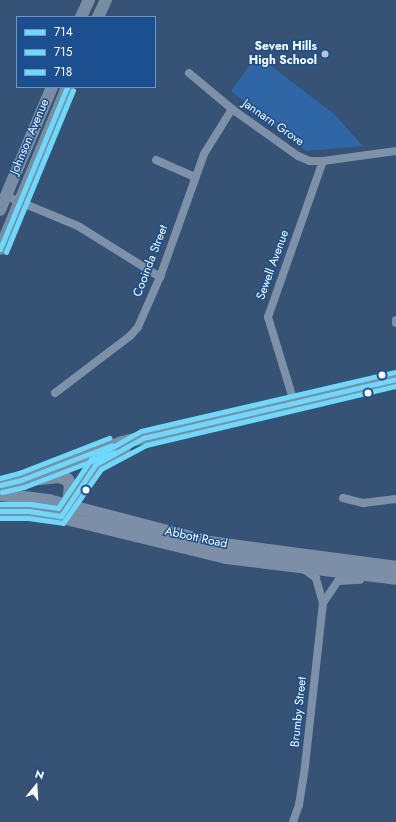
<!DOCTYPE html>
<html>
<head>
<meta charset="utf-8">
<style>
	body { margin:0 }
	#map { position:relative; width:396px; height:822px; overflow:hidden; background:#365274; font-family:Jost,sans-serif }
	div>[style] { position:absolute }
	.green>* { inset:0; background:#2f66a5 }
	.minor>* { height:8px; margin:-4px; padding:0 4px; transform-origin:4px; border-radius:4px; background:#7d92a8 }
	.secondary>* { height:12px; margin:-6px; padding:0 6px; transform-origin:6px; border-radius:6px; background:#798da4 }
	.primary>* { height:13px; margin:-6.5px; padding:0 6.5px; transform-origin:6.5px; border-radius:6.5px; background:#7d8ea7 }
	.bus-1>* { height:5px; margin:-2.5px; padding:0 2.5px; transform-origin:2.5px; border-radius:2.5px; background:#6ddafd }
	.bus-2>* { height:5px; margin:-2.5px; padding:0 2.5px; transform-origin:2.5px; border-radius:2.5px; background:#6ddafd }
	.bus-3>* { height:5px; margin:-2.5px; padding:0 2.5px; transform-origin:2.5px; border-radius:2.5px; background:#6ddafd }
	.bus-4>* { height:5px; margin:-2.5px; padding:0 2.5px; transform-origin:2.5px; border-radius:2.5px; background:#6ddafd }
	.bus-5>* { height:5px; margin:-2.5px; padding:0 2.5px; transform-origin:2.5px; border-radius:2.5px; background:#6ddafd }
	.dots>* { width:11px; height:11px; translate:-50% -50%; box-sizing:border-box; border:2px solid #1b4f8f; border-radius:50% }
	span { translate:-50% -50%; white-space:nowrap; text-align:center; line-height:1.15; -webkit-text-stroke:3px #1b4f8f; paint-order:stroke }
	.poi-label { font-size:12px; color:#fff; font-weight:700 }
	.right { translate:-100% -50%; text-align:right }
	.street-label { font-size:12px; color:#fff }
	.legend { position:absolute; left:16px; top:16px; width:140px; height:72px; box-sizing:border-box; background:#1b4f8f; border:1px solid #7695bc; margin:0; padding:5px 7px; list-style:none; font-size:12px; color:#fff }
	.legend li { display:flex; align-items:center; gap:8px; height:20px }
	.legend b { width:20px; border:1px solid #7695bc }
	.north { position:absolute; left:16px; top:766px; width:40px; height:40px; -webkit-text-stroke:3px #1b4f8f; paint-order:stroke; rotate:18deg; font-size:11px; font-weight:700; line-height:16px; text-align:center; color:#fff }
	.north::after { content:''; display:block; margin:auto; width:14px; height:18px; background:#fff; clip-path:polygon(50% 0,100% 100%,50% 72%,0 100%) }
</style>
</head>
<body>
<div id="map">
	<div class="green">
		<div style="clip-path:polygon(257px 55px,334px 114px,363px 146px,306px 151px,231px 91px)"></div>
	</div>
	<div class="minor">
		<div style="left:189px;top:73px;width:56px;rotate:39.9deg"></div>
		<div style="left:232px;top:109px;width:81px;rotate:35.5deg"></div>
		<div style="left:298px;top:156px;width:13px;rotate:23deg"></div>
		<div style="left:310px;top:161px;width:13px"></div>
		<div style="left:323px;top:161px;width:74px;rotate:-7.8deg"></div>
		<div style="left:156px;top:160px;width:43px;rotate:23.6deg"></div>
		<div style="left:6px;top:196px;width:78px;rotate:22.6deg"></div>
		<div style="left:78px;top:226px;width:97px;rotate:31.9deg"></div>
		<div style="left:396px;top:320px;width:3px;rotate:90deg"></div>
		<div style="left:55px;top:393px;width:94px;rotate:-37.2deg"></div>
		<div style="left:130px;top:336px;width:12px;rotate:-48deg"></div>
		<div style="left:138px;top:327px;width:55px;rotate:-66.3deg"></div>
		<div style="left:160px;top:277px;width:131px;rotate:-70.3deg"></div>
		<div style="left:204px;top:154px;width:53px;rotate:-58.1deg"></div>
		<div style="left:294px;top:402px;width:89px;rotate:-107deg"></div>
		<div style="left:268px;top:317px;width:165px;rotate:-70.6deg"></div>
		<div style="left:343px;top:498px;width:21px;rotate:14deg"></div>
		<div style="left:363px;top:503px;width:33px;rotate:-7deg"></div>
		<div style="left:323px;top:603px;width:27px;rotate:-56deg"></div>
		<div style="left:338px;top:581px;width:22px;rotate:-3deg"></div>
		<div style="left:293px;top:822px;width:18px;rotate:-71deg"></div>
		<div style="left:299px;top:805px;width:39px;rotate:-81deg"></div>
		<div style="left:305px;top:766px;width:164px;rotate:-83.7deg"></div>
		<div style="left:323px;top:603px;width:26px;rotate:-106deg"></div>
		<div style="left:316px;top:578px;width:15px;rotate:-143deg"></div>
	</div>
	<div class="secondary">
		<div style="left:81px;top:17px;width:19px;rotate:-65deg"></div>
		<div style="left:98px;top:17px;width:19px;rotate:-65deg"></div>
		<div style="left:0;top:210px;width:134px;rotate:-67.1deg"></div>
		<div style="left:0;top:249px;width:175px;rotate:-67.5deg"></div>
	</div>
	<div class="primary">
		<div style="left:40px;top:478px;width:18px;rotate:-6deg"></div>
		<div style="left:58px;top:476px;width:9px;rotate:18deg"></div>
		<div style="left:67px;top:479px;width:7px;rotate:63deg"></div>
		<div style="left:70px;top:485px;width:20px;rotate:96deg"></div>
		<div style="left:0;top:485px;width:22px;rotate:-13deg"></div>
		<div style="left:21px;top:480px;width:107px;rotate:-20.8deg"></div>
		<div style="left:121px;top:442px;width:282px;rotate:-12.9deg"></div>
		<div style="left:0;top:494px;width:48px;rotate:7.1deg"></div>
		<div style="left:48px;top:500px;width:166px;rotate:14.6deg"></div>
		<div style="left:209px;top:542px;width:189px;rotate:7.6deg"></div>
		<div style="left:0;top:511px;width:41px;rotate:1.4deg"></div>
		<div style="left:41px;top:512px;width:190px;rotate:13.7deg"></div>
		<div style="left:226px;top:557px;width:171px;rotate:7deg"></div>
		<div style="left:63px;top:513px;width:59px;rotate:-56deg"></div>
		<div style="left:96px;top:464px;width:32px;rotate:-30deg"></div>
	</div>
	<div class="bus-1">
		<div style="left:0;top:485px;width:22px;rotate:-13deg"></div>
		<div style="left:21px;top:480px;width:97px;rotate:-21deg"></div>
		<div style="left:0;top:511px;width:29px"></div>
		<div style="left:29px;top:511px;width:32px;rotate:9deg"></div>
		<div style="left:61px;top:516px;width:63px;rotate:-56.1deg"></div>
		<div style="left:96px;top:464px;width:54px;rotate:-29deg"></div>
		<div style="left:143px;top:438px;width:260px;rotate:-13.1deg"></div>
	</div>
	<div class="bus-2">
		<div style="left:2px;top:492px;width:23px;rotate:-13deg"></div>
		<div style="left:24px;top:487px;width:97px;rotate:-21deg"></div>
		<div style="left:0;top:518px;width:28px"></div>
		<div style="left:28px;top:518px;width:35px;rotate:8deg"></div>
		<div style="left:63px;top:523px;width:66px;rotate:-54.9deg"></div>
		<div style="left:101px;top:469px;width:51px;rotate:-28.1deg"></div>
		<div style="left:146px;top:445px;width:257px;rotate:-13.3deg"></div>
	</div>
	<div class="bus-3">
		<div style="left:0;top:478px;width:20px;rotate:-15deg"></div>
		<div style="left:19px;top:473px;width:97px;rotate:-21.3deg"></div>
		<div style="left:0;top:504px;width:30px"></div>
		<div style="left:30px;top:504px;width:28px;rotate:8deg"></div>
		<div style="left:58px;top:508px;width:59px;rotate:-56deg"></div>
		<div style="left:91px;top:459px;width:57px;rotate:-29.2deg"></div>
		<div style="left:141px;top:431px;width:260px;rotate:-13.1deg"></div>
	</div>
	<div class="bus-4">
		<div style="left:0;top:249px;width:175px;rotate:-67.5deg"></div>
	</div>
	<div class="bus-5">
		<div style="left:6px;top:252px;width:175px;rotate:-67.5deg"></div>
	</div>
	<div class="dots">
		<div style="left:325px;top:54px;background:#b9c2ce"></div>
		<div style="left:382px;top:375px;background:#fff"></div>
		<div style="left:368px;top:393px;background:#fff"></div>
		<div style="left:86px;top:490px;background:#fff"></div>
	</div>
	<div class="poi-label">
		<span class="right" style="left:317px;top:54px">Seven Hills<br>High School</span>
	</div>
	<div class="street-label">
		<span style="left:273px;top:123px;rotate:35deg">Jannarn Grove</span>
		<span style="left:30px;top:137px;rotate:-67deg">Johnson Avenue</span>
		<span style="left:151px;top:261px;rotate:-69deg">Cooinda Street</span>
		<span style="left:273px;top:265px;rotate:-70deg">Sewell Avenue</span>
		<span style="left:196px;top:538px;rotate:12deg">Abbott Road</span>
		<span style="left:299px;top:712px;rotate:-84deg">Brumby Street</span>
	</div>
	<ul class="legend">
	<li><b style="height:5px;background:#6ddafd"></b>714</li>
	<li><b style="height:5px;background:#6ddafd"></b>715</li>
	<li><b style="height:5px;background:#6ddafd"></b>718</li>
	</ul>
	<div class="north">N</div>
</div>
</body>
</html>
